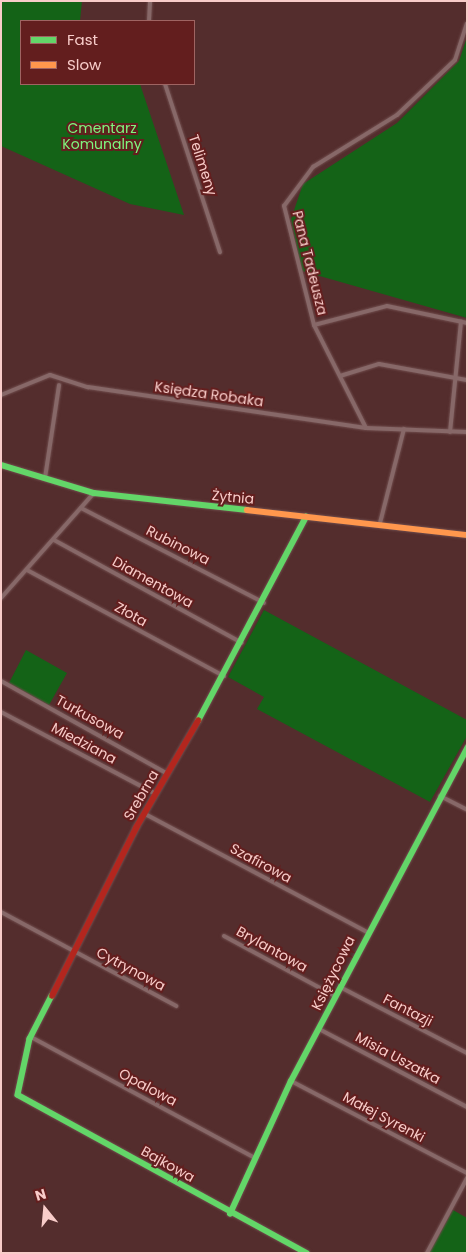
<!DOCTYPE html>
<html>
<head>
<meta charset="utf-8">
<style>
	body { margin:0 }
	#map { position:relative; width:468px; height:1254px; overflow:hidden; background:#542d2d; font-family:Poppins,sans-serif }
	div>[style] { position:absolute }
	.green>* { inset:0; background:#146317 }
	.roads { filter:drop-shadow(0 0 1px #704d4d) drop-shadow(0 0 1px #704d4d) }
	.street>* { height:4px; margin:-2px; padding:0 2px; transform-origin:2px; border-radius:2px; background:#876868 }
	.fast>* { height:5.5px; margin:-2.75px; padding:0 2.75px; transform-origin:2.75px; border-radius:2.75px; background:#63d668 }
	.slow>* { height:5.5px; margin:-2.75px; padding:0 2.75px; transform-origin:2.75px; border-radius:2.75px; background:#ff974d }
	.jam>* { height:5.5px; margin:-2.75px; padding:0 2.75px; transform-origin:2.75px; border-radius:2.75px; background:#b3261e }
	span { translate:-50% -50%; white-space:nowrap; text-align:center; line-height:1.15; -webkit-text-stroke:4px #631e1e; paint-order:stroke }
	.park-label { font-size:14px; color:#7ef67e }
	.street-label { font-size:14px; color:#f8ccc9 }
	.frame { position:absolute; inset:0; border:2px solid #f8ccc9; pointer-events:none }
	.legend { position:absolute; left:20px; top:20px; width:175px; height:65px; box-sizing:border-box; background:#631e1e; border:1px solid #9f6462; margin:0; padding:6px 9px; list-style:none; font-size:15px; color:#f8ccc9 }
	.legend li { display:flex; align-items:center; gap:10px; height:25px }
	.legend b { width:25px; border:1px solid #9f6462 }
	.north { position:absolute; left:20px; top:1184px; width:50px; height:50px; -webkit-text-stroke:4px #631e1e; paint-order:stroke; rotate:343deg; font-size:14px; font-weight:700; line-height:20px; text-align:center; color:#f8ccc9 }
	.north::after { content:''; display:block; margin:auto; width:18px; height:22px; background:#f8ccc9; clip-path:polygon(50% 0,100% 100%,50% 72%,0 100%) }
</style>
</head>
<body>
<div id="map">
	<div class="green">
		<div style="clip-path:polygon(1px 1px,82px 1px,80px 21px,21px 21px,21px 84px,140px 84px,184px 215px,130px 204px,1px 146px)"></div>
		<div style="clip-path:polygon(467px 37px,467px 318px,302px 271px,291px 219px,303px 184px,397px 123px,459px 61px)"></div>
		<div style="clip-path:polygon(264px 610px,467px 720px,467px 736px,430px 802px,257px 709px,264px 697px,228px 677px)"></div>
		<div style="clip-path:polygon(26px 650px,67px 673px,49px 705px,9px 683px)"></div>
		<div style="clip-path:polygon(453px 1210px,467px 1218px,467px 1253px,429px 1253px)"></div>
	</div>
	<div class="roads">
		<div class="street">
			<div style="left:149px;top:21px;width:20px;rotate:-87deg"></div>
			<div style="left:165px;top:84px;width:177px;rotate:71.9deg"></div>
			<div style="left:314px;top:325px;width:75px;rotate:-14.6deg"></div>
			<div style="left:387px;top:306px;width:82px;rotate:12deg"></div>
			<div style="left:340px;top:376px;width:41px;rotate:-17.1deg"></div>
			<div style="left:379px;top:364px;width:89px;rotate:10.3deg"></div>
			<div style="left:1px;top:395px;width:53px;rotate:-22.2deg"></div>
			<div style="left:50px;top:375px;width:40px;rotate:18deg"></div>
			<div style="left:88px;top:387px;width:281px;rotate:8.4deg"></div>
			<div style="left:366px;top:428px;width:101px;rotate:2.3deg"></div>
			<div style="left:366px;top:428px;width:115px;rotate:-116.8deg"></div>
			<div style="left:314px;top:325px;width:123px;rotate:-104.1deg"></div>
			<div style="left:284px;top:206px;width:49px;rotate:-53.4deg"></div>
			<div style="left:313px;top:167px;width:99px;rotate:-31.8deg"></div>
			<div style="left:397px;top:115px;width:80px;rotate:-43.5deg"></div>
			<div style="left:455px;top:60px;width:38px;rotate:-72deg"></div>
			<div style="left:450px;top:432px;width:111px;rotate:-84.3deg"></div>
			<div style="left:45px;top:478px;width:94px;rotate:-81.4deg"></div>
			<div style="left:81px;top:508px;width:206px;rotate:27.4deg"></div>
			<div style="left:380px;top:523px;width:97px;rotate:-75.7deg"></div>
			<div style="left:54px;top:540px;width:214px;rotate:28.7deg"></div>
			<div style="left:27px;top:570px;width:224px;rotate:28.3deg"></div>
			<div style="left:1px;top:598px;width:140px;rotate:-48.5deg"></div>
			<div style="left:1px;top:681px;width:191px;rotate:29.1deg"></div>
			<div style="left:1px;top:712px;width:175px;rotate:27.9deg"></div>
			<div style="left:440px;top:796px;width:30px;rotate:27deg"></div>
			<div style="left:145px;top:814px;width:251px;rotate:28deg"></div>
			<div style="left:1px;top:912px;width:199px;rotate:28.2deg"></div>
			<div style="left:224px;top:936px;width:126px;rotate:28.4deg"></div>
			<div style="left:340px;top:987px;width:143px;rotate:27.5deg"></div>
			<div style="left:319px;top:1029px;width:167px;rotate:27.8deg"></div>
			<div style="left:31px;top:1037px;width:252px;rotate:28.4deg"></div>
			<div style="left:291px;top:1081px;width:199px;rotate:27.6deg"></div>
			<div style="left:427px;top:1253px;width:85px;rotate:-61.9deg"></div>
		</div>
		<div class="fast">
			<div style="left:1px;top:465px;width:97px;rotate:16.8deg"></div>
			<div style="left:94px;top:493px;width:154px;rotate:6.3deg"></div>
			<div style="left:198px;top:721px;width:231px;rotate:-62.1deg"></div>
			<div style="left:52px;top:996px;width:48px;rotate:117.1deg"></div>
			<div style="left:30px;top:1039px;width:57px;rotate:102.1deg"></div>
			<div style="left:18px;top:1095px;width:329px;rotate:28.7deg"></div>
			<div style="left:230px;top:1214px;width:146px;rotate:-65.4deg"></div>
			<div style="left:291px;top:1081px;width:377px;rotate:-62.1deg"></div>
		</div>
		<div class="slow">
			<div style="left:247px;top:510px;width:221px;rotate:6.5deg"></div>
		</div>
		<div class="jam">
			<div style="left:52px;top:996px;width:188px;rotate:-63.4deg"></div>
			<div style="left:136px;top:828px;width:124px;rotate:-59.9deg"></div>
		</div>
	</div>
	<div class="park-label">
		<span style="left:102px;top:136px">Cmentarz<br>Komunalny</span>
	</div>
	<div class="street-label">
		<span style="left:203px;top:165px;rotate:72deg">Telimeny</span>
		<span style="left:310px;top:263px;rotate:76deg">Pana Tadeusza</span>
		<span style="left:209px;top:394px;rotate:8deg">Księdza Robaka</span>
		<span style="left:233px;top:497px;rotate:5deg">Żytnia</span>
		<span style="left:178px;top:545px;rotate:27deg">Rubinowa</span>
		<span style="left:153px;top:582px;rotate:29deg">Diamentowa</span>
		<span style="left:131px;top:614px;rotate:29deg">Złota</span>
		<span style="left:90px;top:717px;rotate:29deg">Turkusowa</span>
		<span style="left:84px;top:743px;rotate:28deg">Miedziana</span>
		<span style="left:141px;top:795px;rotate:-60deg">Srebrna</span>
		<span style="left:261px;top:863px;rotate:28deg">Szafirowa</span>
		<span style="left:272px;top:949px;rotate:29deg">Brylantowa</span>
		<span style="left:131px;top:969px;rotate:28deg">Cytrynowa</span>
		<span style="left:333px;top:973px;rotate:-64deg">Księżycowa</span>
		<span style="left:408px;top:1010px;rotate:27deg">Fantazji</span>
		<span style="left:398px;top:1058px;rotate:28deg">Misia Uszatka</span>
		<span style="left:148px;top:1087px;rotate:28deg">Opalowa</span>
		<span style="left:384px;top:1117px;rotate:28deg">Małej Syrenki</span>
		<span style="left:168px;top:1164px;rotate:29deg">Bajkowa</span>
	</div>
	<div class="frame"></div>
	<ul class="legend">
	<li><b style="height:6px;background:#63d668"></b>Fast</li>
	<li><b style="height:6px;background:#ff974d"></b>Slow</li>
	</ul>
	<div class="north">N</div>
</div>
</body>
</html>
